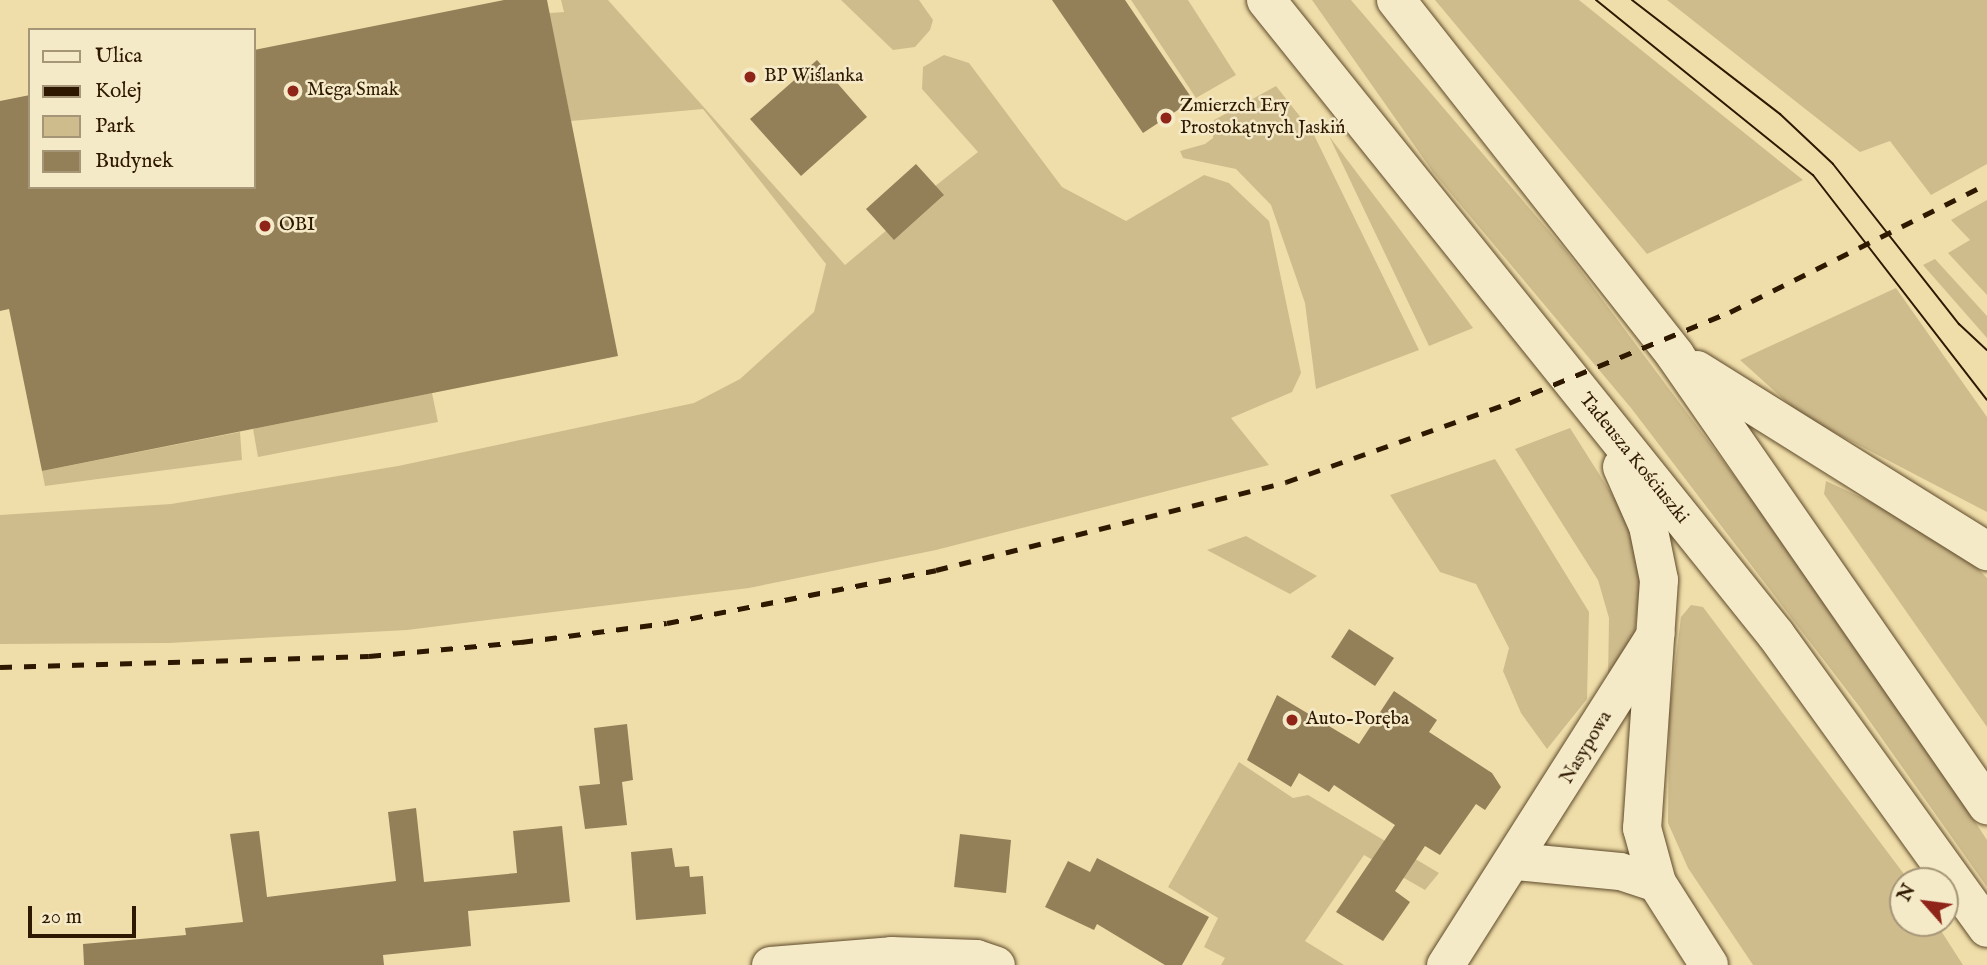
<!DOCTYPE html>
<html>
<head>
<meta charset="utf-8">
<style>
	body { margin:0 }
	#map { position:relative; width:1987px; height:965px; overflow:hidden; background:#f0deaa; font-family:"IM FELL English",serif }
	div>[style] { position:absolute }
	.green>* { inset:0; background:#cfbc8d }
	.building>* { inset:0; background:#937f58 }
	.roads { filter:drop-shadow(0 0 2px #5e4a2a) drop-shadow(0 0 2px #5e4a2a) }
	.street>* { height:37px; margin:-18.5px; padding:0 18.5px; transform-origin:18.5px; border-radius:18.5px; background:#f5eac8 }
	.secondary>* { height:38px; margin:-19px; padding:0 19px; transform-origin:19px; border-radius:19px; background:#f5eac8 }
	.tram>* { height:2px; margin:-1px; padding:0 1px; transform-origin:1px; border-radius:1px; background:#2e1800 }
	.rail>* { height:5px; margin-top:-2.5px; transform-origin:0; background:repeating-linear-gradient(90deg,#2e1800 0 12px,transparent 0 24px) }
	.dots>* { width:19px; height:19px; translate:-50% -50%; box-sizing:border-box; border:4px solid #f5eac8; border-radius:50% }
	span { translate:-50% -50%; white-space:nowrap; text-align:center; line-height:1.15; -webkit-text-stroke:5px #f5eac8; paint-order:stroke }
	.poi-label { font-size:19px; color:#2e1800 }
	.left { translate:0 -50%; text-align:left }
	.street-label { font-size:19px; color:#2e1800 }
	.legend { position:absolute; left:28px; top:28px; width:228px; height:161px; box-sizing:border-box; background:#f5eac8; border:2px solid #a59678; margin:0; padding:9px 12px; list-style:none; font-size:21px; color:#2e1800 }
	.legend li { display:flex; align-items:center; gap:14px; height:35px }
	.legend b { width:35px; border:2px solid #a59678 }
	.north { position:absolute; left:1889px; top:867px; width:70px; height:70px; box-sizing:border-box; background:#f5eac8; border:2px solid #a59678; border-radius:50%; rotate:298deg; font-size:19px; font-weight:700; line-height:28px; text-align:center; color:#2e1800 }
	.north::after { content:''; display:block; margin:auto; width:24px; height:32px; background:#8f2418; clip-path:polygon(50% 0,100% 100%,50% 72%,0 100%) }
	.scale { position:absolute; left:28px; top:906px; width:108px; height:32px; box-sizing:border-box; border:4px solid #2e1800; border-top:0; padding-left:9px; font-size:21px; line-height:24px; white-space:nowrap; color:#2e1800; -webkit-text-stroke:5px #f5eac8; paint-order:stroke }
</style>
</head>
<body>
<div id="map">
	<div class="green">
		<div style="clip-path:polygon(561px 0,608px 0,845px 265px,887px 230px,895px 239px,942px 197px,934px 187px,978px 152px,922px 89px,923px 67px,944px 55px,969px 63px,1062px 187px,1126px 221px,1204px 175px,1229px 183px,1269px 221px,1301px 373px,1292px 392px,1231px 418px,1269px 465px,936px 550px,749px 588px,407px 630px,169px 643px,0 644px,0 515px,171px 504px,398px 466px,694px 403px,740px 379px,814px 312px,826px 264px,703px 109px,571px 121px,549px 13px,564px 12px)"></div>
		<div style="clip-path:polygon(841px 0,919px 0,933px 20px,930px 30px,915px 47px,893px 50px)"></div>
		<div style="clip-path:polygon(1131px 0,1188px 0,1236px 75px,1196px 98px)"></div>
		<div style="clip-path:polygon(1312px 0,1351px 0,1566px 251px,1782px 540px,1923px 742px,1987px 840px,1987px 887px,1859px 706px,1631px 408px,1433px 172px)"></div>
		<div style="clip-path:polygon(1435px 0,1579px 0,1803px 180px,1647px 254px)"></div>
		<div style="clip-path:polygon(1667px 0,1987px 0,1987px 164px,1931px 195px,1890px 141px,1860px 152px)"></div>
		<div style="clip-path:polygon(1276px 86px,1313px 133px,1419px 350px,1316px 389px,1305px 303px,1271px 205px,1236px 169px,1183px 158px,1180px 151px,1205px 144px,1213px 138px,1214px 120px)"></div>
		<div style="clip-path:polygon(1329px 136px,1395px 223px,1473px 328px,1429px 346px)"></div>
		<div style="clip-path:polygon(1987px 200px,1987px 295px,1948px 253px,1970px 240px,1951px 220px)"></div>
		<div style="clip-path:polygon(1935px 259px,1987px 316px,1987px 338px,1923px 265px)"></div>
		<div style="clip-path:polygon(1896px 288px,1987px 417px,1987px 512px,1801px 415px,1740px 360px)"></div>
		<div style="clip-path:polygon(432px 393px,438px 422px,258px 457px,253px 429px)"></div>
		<div style="clip-path:polygon(1570px 428px,1625px 515px,1641px 574px,1633px 648px,1608px 679px,1609px 618px,1598px 580px,1515px 449px)"></div>
		<div style="clip-path:polygon(240px 432px,242px 460px,45px 486px,42px 471px)"></div>
		<div style="clip-path:polygon(1495px 459px,1589px 612px,1587px 699px,1547px 749px,1521px 713px,1503px 671px,1509px 648px,1476px 584px,1440px 572px,1390px 495px)"></div>
		<div style="clip-path:polygon(1826px 481px,1948px 538px,1987px 578px,1987px 727px,1824px 494px)"></div>
		<div style="clip-path:polygon(1246px 536px,1317px 576px,1290px 594px,1207px 550px)"></div>
		<div style="clip-path:polygon(1691px 605px,1703px 607px,1904px 874px,1903px 923px,1936px 923px,1963px 965px,1753px 965px,1688px 868px,1668px 823px,1669px 714px,1681px 617px)"></div>
		<div style="clip-path:polygon(1239px 762px,1293px 798px,1308px 795px,1439px 873px,1425px 890px,1364px 855px,1305px 941px,1344px 965px,1221px 965px,1225px 958px,1204px 947px,1218px 918px,1168px 887px)"></div>
	</div>
	<div class="building">
		<div style="clip-path:polygon(504px 0,547px 0,618px 356px,42px 471px,9px 309px,0 311px,0 101px,30px 95px,30px 187px,254px 187px,254px 50px)"></div>
		<div style="clip-path:polygon(1052px 0,1125px 0,1193px 100px,1143px 133px)"></div>
		<div style="clip-path:polygon(817px 60px,867px 117px,801px 176px,750px 119px)"></div>
		<div style="clip-path:polygon(916px 164px,944px 195px,894px 240px,866px 209px)"></div>
		<div style="clip-path:polygon(1349px 629px,1394px 658px,1375px 686px,1331px 657px)"></div>
		<div style="clip-path:polygon(1394px 691px,1437px 720px,1429px 732px,1492px 773px,1501px 787px,1485px 810px,1476px 804px,1440px 855px,1425px 846px,1395px 891px,1410px 902px,1383px 941px,1336px 912px,1395px 825px,1334px 785px,1329px 792px,1299px 773px,1291px 787px,1247px 760px,1277px 695px,1359px 744px)"></div>
		<div style="clip-path:polygon(627px 724px,633px 780px,622px 782px,627px 825px,585px 829px,579px 786px,600px 784px,594px 728px)"></div>
		<div style="clip-path:polygon(416px 808px,424px 882px,517px 873px,513px 831px,562px 826px,570px 902px,468px 911px,471px 946px,383px 955px,384px 965px,84px 965px,83px 944px,186px 935px,185px 928px,243px 922px,230px 834px,259px 831px,267px 897px,396px 881px,388px 812px)"></div>
		<div style="clip-path:polygon(960px 834px,1011px 840px,1006px 893px,954px 887px)"></div>
		<div style="clip-path:polygon(672px 848px,675px 867px,689px 866px,690px 877px,703px 876px,706px 914px,636px 920px,631px 852px)"></div>
		<div style="clip-path:polygon(1097px 858px,1209px 917px,1182px 965px,1165px 965px,1097px 924px,1094px 930px,1045px 907px,1068px 861px,1090px 872px)"></div>
	</div>
	<div class="roads">
		<div class="street">
			<div style="left:1516px;top:861px;width:104px;rotate:5.5deg"></div>
			<div style="left:1620px;top:871px;width:39px;rotate:18deg"></div>
			<div style="left:770px;top:965px;width:121px;rotate:-4.7deg"></div>
			<div style="left:891px;top:955px;width:85px;rotate:2deg"></div>
			<div style="left:976px;top:958px;width:21px;rotate:19deg"></div>
			<div style="left:1445px;top:965px;width:393px;rotate:-57.6deg"></div>
		</div>
		<div class="secondary">
			<div style="left:1266px;top:0;width:814px;rotate:51.23deg"></div>
			<div style="left:1776px;top:635px;width:361px;rotate:54.2deg"></div>
			<div style="left:1396px;top:0;width:452px;rotate:51.8deg"></div>
			<div style="left:1675px;top:355px;width:548px;rotate:55.27deg"></div>
			<div style="left:1697px;top:370px;width:342px;rotate:32deg"></div>
			<div style="left:1622px;top:467px;width:64px;rotate:66.2deg"></div>
			<div style="left:1648px;top:526px;width:55px;rotate:78.5deg"></div>
			<div style="left:1659px;top:580px;width:249px;rotate:93.9deg"></div>
			<div style="left:1642px;top:828px;width:57px;rotate:74.7deg"></div>
			<div style="left:1657px;top:883px;width:97px;rotate:57.6deg"></div>
		</div>
	</div>
	<div class="tram">
		<div style="left:1596px;top:0;width:279px;rotate:38.9deg"></div>
		<div style="left:1813px;top:175px;width:284px;rotate:52.3deg"></div>
		<div style="left:1632px;top:0;width:187px;rotate:37.6deg"></div>
		<div style="left:1780px;top:114px;width:73px;rotate:43.3deg"></div>
		<div style="left:1833px;top:164px;width:204px;rotate:51.8deg"></div>
		<div style="left:1959px;top:324px;width:38px;rotate:43deg"></div>
	</div>
	<div class="rail">
		<div style="left:0;top:667px;width:369px;rotate:-1.7deg"></div>
		<div style="left:369px;top:656px;width:153px;rotate:-5.3deg"></div>
		<div style="left:521px;top:642px;width:147px;rotate:-7.4deg"></div>
		<div style="left:667px;top:623px;width:274px;rotate:-11.1deg"></div>
		<div style="left:936px;top:570px;width:361px;rotate:-14.1deg"></div>
		<div style="left:1286px;top:482px;width:237px;rotate:-19.5deg"></div>
		<div style="left:1509px;top:403px;width:239px;rotate:-22.4deg"></div>
		<div style="left:1730px;top:312px;width:287px;rotate:-26.5deg"></div>
	</div>
	<div class="dots">
		<div style="left:750px;top:77px;background:#8f2418"></div>
		<div style="left:293px;top:91px;background:#8f2418"></div>
		<div style="left:1166px;top:118px;background:#8f2418"></div>
		<div style="left:265px;top:226px;background:#8f2418"></div>
		<div style="left:1292px;top:720px;background:#8f2418"></div>
	</div>
	<div class="poi-label">
		<span class="left" style="left:764px;top:77px">BP Wiślanka</span>
		<span class="left" style="left:307px;top:91px">Mega Smak</span>
		<span class="left" style="left:1180px;top:118px">Zmierzch Ery<br>Prostokątnych Jaskiń</span>
		<span class="left" style="left:279px;top:226px">OBI</span>
		<span class="left" style="left:1306px;top:720px">Auto-Poręba</span>
	</div>
	<div class="street-label">
		<span style="left:1633px;top:459px;rotate:51deg">Tadeusza Kościuszki</span>
		<span style="left:1587px;top:748px;rotate:-59deg">Nasypowa</span>
	</div>
	<ul class="legend">
	<li><b style="height:9px;background:#f5eac8"></b>Ulica</li>
	<li><b style="height:9px;background:#2e1800"></b>Kolej</li>
	<li><b style="height:19px;background:#cfbc8d"></b>Park</li>
	<li><b style="height:19px;background:#937f58"></b>Budynek</li>
	</ul>
	<div class="north">N</div>
	<div class="scale">20 m</div>
</div>
</body>
</html>
